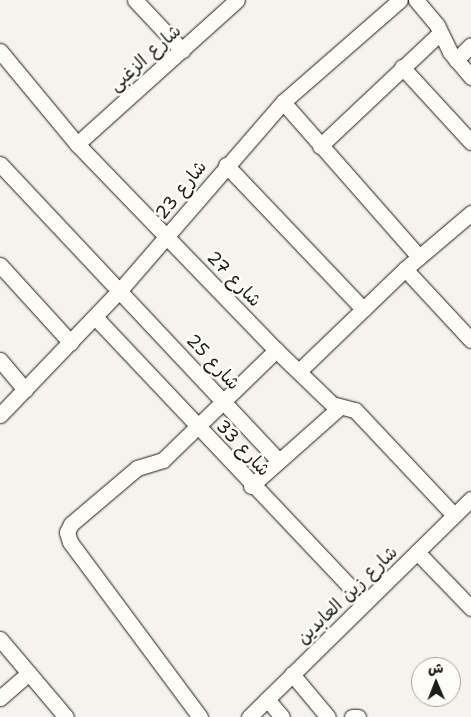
<!DOCTYPE html>
<html>
<head>
<meta charset="utf-8">
<style>
	body { margin:0 }
	#map { position:relative; width:471px; height:717px; overflow:hidden; background:#f4f3ee; font-family:"Shantell Sans","Playpen Sans Arabic",sans-serif }
	div>[style] { position:absolute }
	.roads { filter:drop-shadow(0 0 1px #1c1c1c) drop-shadow(0 0 1px #1c1c1c) }
	.street>* { height:15px; margin:-7.5px; padding:0 7.5px; transform-origin:7.5px; border-radius:7.5px; background:#fdfcf7 }
	span { translate:-50% -50%; white-space:nowrap; text-align:center; line-height:1.15; -webkit-text-stroke:5px #fdfcf7; paint-order:stroke }
	.street-label { font-size:18px; color:#1c1c1c }
	.north { position:absolute; left:411px; top:657px; width:50px; height:50px; box-sizing:border-box; background:#fdfcf7; border:1px solid #a3a29f; border-radius:50%; rotate:359deg; font-size:14px; font-weight:700; line-height:20px; text-align:center; color:#1c1c1c }
	.north::after { content:''; display:block; margin:auto; width:18px; height:22px; background:#1c1c1c; clip-path:polygon(50% 0,100% 100%,50% 72%,0 100%) }
</style>
</head>
<body>
<div id="map">
	<div class="roads">
		<div class="street">
			<div style="left:135px;top:0;width:69px;rotate:46.8deg"></div>
			<div style="left:416px;top:0;width:33px;rotate:50deg"></div>
			<div style="left:437px;top:25px;width:30px;rotate:64deg"></div>
			<div style="left:450px;top:52px;width:33px;rotate:50deg"></div>
			<div style="left:0;top:51px;width:121px;rotate:50.4deg"></div>
			<div style="left:77px;top:144px;width:286px;rotate:46deg"></div>
			<div style="left:276px;top:350px;width:78px;rotate:44deg"></div>
			<div style="left:332px;top:404px;width:24px;rotate:15deg"></div>
			<div style="left:355px;top:410px;width:144px;rotate:46.7deg"></div>
			<div style="left:456px;top:60px;width:21px;rotate:-45deg"></div>
			<div style="left:402px;top:67px;width:102px;rotate:47.4deg"></div>
			<div style="left:283px;top:102px;width:206px;rotate:48.7deg"></div>
			<div style="left:77px;top:144px;width:215px;rotate:-42deg"></div>
			<div style="left:320px;top:146px;width:165px;rotate:-43.3deg"></div>
			<div style="left:0;top:164px;width:406px;rotate:46.8deg"></div>
			<div style="left:226px;top:165px;width:199px;rotate:46.4deg"></div>
			<div style="left:0;top:265px;width:105px;rotate:47.7deg"></div>
			<div style="left:405px;top:269px;width:97px;rotate:47.1deg"></div>
			<div style="left:95px;top:317px;width:393px;rotate:46.6deg"></div>
			<div style="left:0;top:360px;width:39px;rotate:50deg"></div>
			<div style="left:299px;top:371px;width:147px;rotate:-43.9deg"></div>
			<div style="left:405px;top:269px;width:87px;rotate:-40.3deg"></div>
			<div style="left:0;top:415px;width:175px;rotate:-46.2deg"></div>
			<div style="left:121px;top:289px;width:247px;rotate:-49.1deg"></div>
			<div style="left:283px;top:102px;width:155px;rotate:-41.1deg"></div>
			<div style="left:251px;top:486px;width:119px;rotate:-41.6deg"></div>
			<div style="left:417px;top:552px;width:78px;rotate:46deg"></div>
			<div style="left:0;top:639px;width:102px;rotate:49.8deg"></div>
			<div style="left:292px;top:674px;width:56px;rotate:50.1deg"></div>
			<div style="left:0;top:698px;width:38px;rotate:-41deg"></div>
			<div style="left:267px;top:699px;width:23px;rotate:50deg"></div>
			<div style="left:200px;top:717px;width:218px;rotate:-126.6deg"></div>
			<div style="left:70px;top:542px;width:10px;rotate:-107deg"></div>
			<div style="left:67px;top:532px;width:9px;rotate:-63deg"></div>
			<div style="left:71px;top:524px;width:87px;rotate:-40.3deg"></div>
			<div style="left:137px;top:468px;width:27px;rotate:-17deg"></div>
			<div style="left:163px;top:460px;width:158px;rotate:-44.2deg"></div>
			<div style="left:249px;top:717px;width:311px;rotate:-44.5deg"></div>
			<div style="left:352px;top:717px;width:6px"></div>
		</div>
	</div>
	<div class="street-label">
		<span style="left:145px;top:58px;rotate:-42deg">شارع الزغبى</span>
		<span style="left:181px;top:190px;rotate:-51deg">شارع 23</span>
		<span style="left:234px;top:279px;rotate:46deg">شارع 27</span>
		<span style="left:213px;top:362px;rotate:47deg">شارع 25</span>
		<span style="left:243px;top:448px;rotate:47deg">شارع 33</span>
		<span style="left:347px;top:595px;rotate:-44deg">شارع زين العابدين</span>
	</div>
	<div class="north">ش</div>
</div>
</body>
</html>
